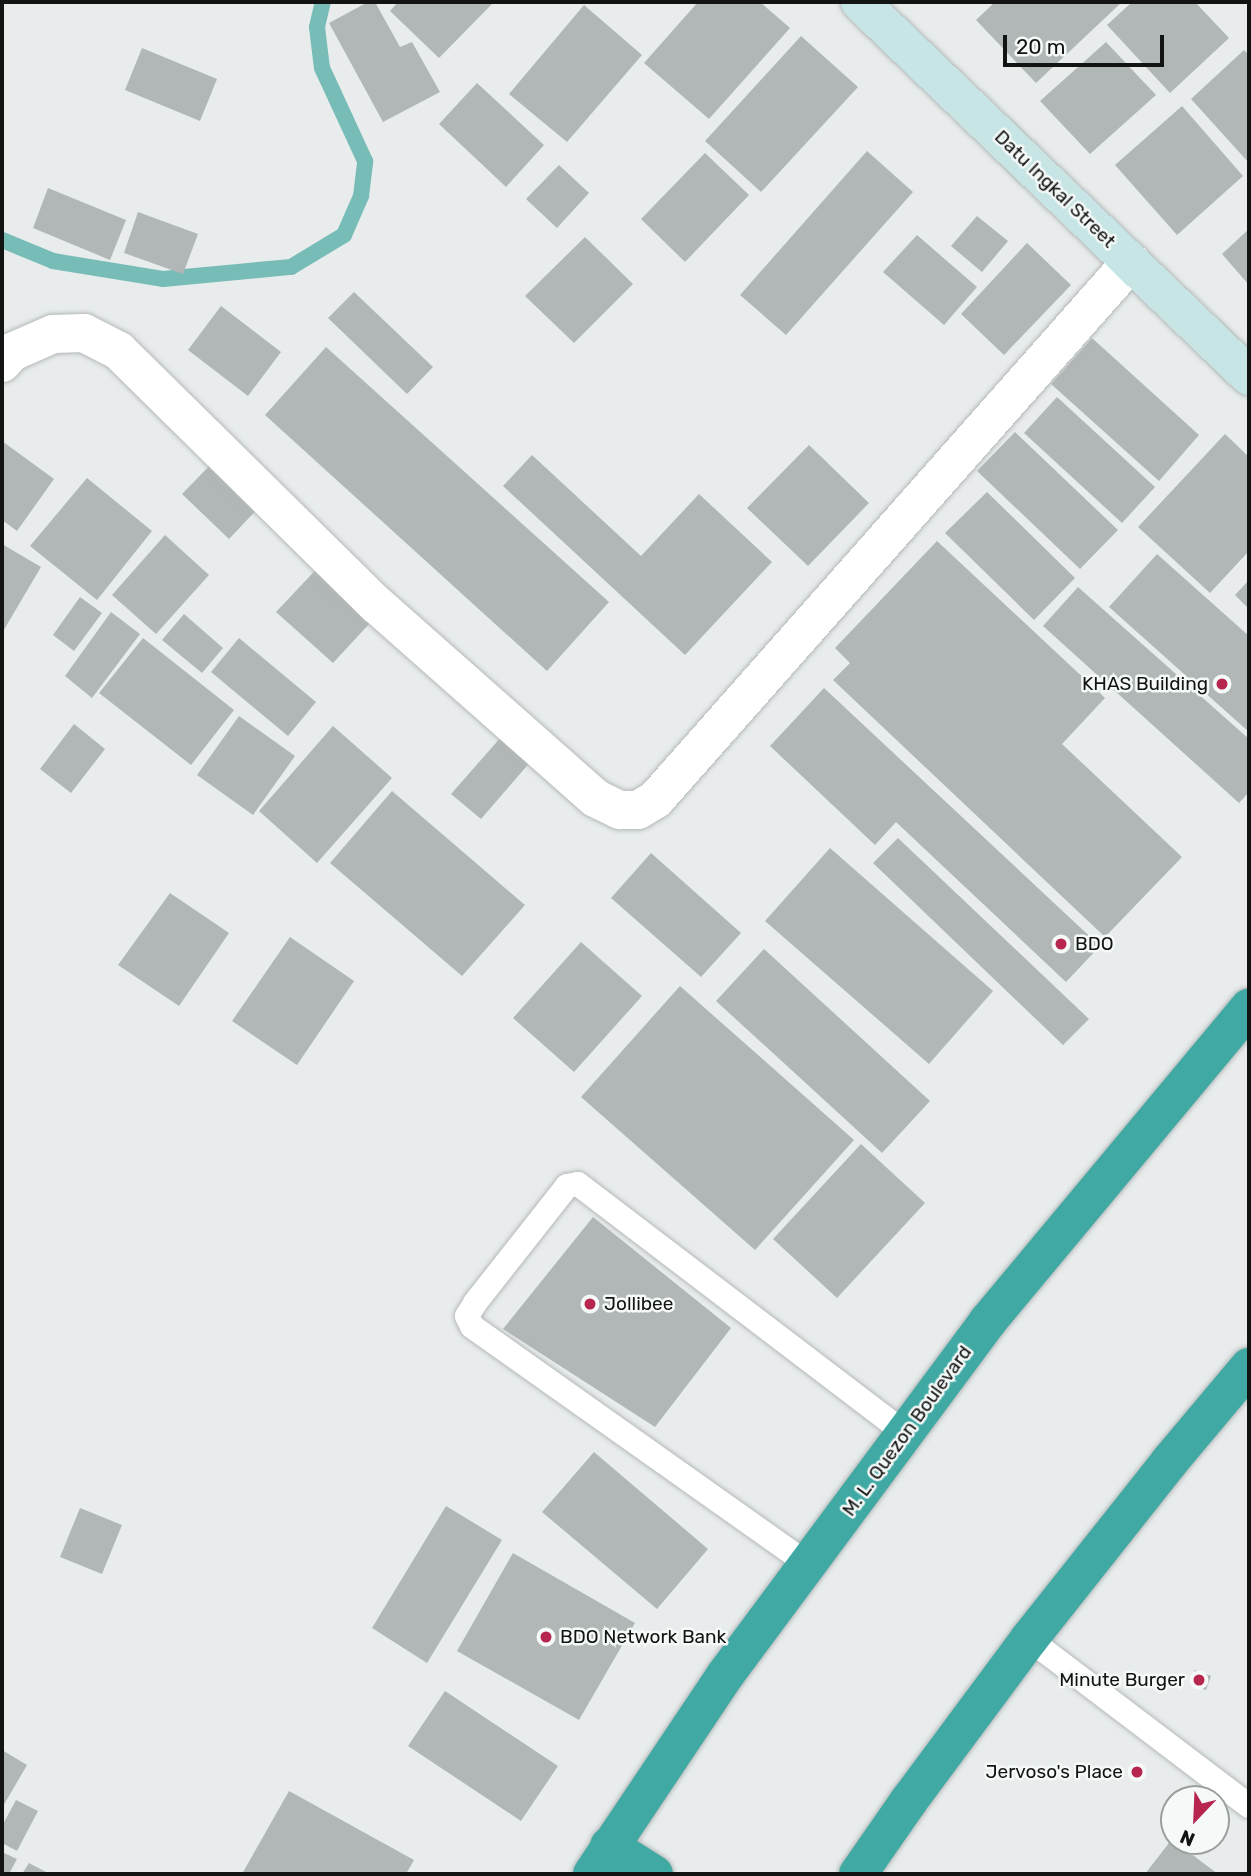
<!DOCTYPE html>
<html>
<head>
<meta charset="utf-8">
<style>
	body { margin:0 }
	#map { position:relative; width:1251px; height:1876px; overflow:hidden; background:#e8ecec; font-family:Rubik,sans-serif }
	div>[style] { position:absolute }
	.stream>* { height:16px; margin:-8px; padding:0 8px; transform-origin:8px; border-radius:8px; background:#77bcb7 }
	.building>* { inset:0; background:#b1b6b6 }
	.roads { filter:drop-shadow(0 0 2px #b5b9b9) drop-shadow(0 0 2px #b5b9b9) }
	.lane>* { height:24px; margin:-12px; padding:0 12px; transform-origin:12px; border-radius:12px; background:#fff }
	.street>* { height:38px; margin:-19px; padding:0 19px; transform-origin:19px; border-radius:19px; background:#fff }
	.secondary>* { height:38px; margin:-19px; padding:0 19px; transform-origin:19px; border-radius:19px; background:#c6e5e4 }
	.highway>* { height:38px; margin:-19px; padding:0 19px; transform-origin:19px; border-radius:19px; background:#40a9a4 }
	.dots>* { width:19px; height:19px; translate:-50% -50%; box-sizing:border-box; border:4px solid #f5faf9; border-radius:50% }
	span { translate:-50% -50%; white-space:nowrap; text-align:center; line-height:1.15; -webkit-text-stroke:5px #f5faf9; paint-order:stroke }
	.street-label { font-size:19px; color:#121313 }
	.poi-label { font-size:19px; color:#121313 }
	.right { translate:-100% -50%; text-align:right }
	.left { translate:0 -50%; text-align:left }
	.frame { position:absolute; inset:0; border:4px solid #121313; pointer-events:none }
	.north { position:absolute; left:1160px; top:1785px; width:70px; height:70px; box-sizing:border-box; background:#f5faf9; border:2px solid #9a9e9d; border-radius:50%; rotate:203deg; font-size:19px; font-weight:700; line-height:28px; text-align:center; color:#121313 }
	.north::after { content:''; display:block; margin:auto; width:24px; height:32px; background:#b7264f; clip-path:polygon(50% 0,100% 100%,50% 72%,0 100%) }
	.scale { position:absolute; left:1003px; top:35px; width:161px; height:32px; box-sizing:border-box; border:4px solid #121313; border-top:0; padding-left:9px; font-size:21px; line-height:24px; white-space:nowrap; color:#121313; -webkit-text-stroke:5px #f5faf9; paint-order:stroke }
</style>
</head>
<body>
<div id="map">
	<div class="stream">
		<div style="left:2px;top:240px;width:55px;rotate:22.4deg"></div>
		<div style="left:53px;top:261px;width:111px;rotate:9.3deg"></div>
		<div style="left:163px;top:279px;width:129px;rotate:-5.4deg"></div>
		<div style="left:291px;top:267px;width:62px;rotate:-31.1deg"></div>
		<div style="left:344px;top:235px;width:43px;rotate:-66.4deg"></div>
		<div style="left:361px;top:196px;width:35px;rotate:-83deg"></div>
		<div style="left:365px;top:161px;width:102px;rotate:-114.8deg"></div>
		<div style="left:322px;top:68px;width:41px;rotate:-97deg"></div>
		<div style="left:317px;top:27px;width:26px;rotate:-77deg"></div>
	</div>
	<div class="building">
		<div style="clip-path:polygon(368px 2px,375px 2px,400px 47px,412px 42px,440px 92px,383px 122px,329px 23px)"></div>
		<div style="clip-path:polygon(398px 2px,494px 2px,439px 58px,390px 11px)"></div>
		<div style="clip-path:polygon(698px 2px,760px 2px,790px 28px,709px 119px,644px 63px)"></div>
		<div style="clip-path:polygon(995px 2px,1122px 2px,1036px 83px,976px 20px)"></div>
		<div style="clip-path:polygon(1132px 2px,1195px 2px,1229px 38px,1170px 93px,1107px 25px)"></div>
		<div style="clip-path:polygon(584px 5px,642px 55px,567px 142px,509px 94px)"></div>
		<div style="clip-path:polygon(801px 36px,858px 87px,761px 192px,705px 141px)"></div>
		<div style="clip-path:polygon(1106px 42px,1156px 95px,1090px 154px,1040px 101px)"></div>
		<div style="clip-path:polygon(142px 48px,217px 79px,200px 121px,125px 90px)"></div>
		<div style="clip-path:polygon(1244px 50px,1249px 55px,1249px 163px,1191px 99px)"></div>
		<div style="clip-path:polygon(477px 83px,544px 145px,506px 187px,439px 124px)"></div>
		<div style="clip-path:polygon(1182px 106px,1243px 176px,1177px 235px,1115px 165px)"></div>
		<div style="clip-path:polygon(867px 151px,913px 192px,786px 335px,740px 295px)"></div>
		<div style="clip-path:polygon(705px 153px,749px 195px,685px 262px,641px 219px)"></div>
		<div style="clip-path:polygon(559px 165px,589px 193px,557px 228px,526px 199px)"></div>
		<div style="clip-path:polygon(48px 188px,126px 220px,110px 260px,33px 228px)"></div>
		<div style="clip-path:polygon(138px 212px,198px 234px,183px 274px,124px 253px)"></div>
		<div style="clip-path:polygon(977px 216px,1008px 241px,982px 272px,951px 246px)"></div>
		<div style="clip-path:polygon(1249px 229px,1249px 285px,1222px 254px)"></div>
		<div style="clip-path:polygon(917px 235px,977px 287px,944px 325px,883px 272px)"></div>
		<div style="clip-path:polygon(585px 237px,633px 284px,574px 343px,525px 296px)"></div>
		<div style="clip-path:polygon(1027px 243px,1071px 285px,1004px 355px,961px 314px)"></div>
		<div style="clip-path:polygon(354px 292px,433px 367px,407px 394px,328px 318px)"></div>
		<div style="clip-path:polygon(221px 306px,281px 352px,248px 396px,188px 350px)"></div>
		<div style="clip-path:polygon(1092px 338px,1199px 435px,1159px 481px,1051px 384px)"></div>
		<div style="clip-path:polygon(326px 347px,609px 602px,547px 671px,265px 415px)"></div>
		<div style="clip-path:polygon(1057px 397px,1155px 487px,1122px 523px,1024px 433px)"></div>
		<div style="clip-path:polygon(1015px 432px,1118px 530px,1080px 569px,977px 471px)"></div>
		<div style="clip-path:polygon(1225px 434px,1249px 457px,1249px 551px,1210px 593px,1138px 527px)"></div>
		<div style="clip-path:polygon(2px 441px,54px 479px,17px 531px,2px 520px)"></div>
		<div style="clip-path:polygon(809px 445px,869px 503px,808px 566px,747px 508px)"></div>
		<div style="clip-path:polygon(532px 455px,641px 556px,699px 494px,772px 562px,685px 655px,503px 486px)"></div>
		<div style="clip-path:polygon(218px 457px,265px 501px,229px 539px,182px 494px)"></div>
		<div style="clip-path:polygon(87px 478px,152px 531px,97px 600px,30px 546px)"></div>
		<div style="clip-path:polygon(987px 492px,1075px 578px,1034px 620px,945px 533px)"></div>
		<div style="clip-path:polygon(165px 535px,209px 575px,156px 634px,112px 595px)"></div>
		<div style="clip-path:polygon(937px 541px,1105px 698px,1062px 744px,1182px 857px,1105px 937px,833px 680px,850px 663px,835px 648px)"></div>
		<div style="clip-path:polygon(2px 544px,41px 567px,2px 633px)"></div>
		<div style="clip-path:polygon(1157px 554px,1249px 636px,1249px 732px,1109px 607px)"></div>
		<div style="clip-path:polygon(326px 559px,382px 610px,333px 663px,276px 612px)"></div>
		<div style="clip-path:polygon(1249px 580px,1249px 609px,1235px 595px)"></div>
		<div style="clip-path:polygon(1078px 587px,1249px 739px,1249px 792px,1239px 803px,1043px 626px)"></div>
		<div style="clip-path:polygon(80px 597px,102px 613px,74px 651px,53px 635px)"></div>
		<div style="clip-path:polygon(111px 612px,140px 634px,92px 698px,65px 676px)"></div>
		<div style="clip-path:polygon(184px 614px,223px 648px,202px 673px,162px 640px)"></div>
		<div style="clip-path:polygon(143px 638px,234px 710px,191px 765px,99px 693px)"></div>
		<div style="clip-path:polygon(239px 638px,316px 702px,288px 736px,211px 672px)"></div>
		<div style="clip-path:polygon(824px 688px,1100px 946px,1066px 982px,896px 822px,875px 845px,770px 746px)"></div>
		<div style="clip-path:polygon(239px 716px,295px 756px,253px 815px,197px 775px)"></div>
		<div style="clip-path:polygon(74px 724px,105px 749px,71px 793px,40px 769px)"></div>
		<div style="clip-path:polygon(333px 726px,392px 778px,317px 863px,259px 811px)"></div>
		<div style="clip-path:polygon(509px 728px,538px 753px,481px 819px,451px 794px)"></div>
		<div style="clip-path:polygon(392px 791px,525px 905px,462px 976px,330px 863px)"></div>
		<div style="clip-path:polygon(898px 838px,1089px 1019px,1063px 1045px,873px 863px)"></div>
		<div style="clip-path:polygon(830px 848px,993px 991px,929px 1064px,765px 921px)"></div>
		<div style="clip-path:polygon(651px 853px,741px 933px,701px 977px,611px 898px)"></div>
		<div style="clip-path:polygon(170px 893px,229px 933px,179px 1006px,118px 965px)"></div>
		<div style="clip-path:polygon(290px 937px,354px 981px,297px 1065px,232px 1021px)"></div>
		<div style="clip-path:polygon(581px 942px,642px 996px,574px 1072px,513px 1018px)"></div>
		<div style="clip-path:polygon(764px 949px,930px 1101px,882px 1153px,716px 1001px)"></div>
		<div style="clip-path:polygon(680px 986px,854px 1140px,755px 1250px,581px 1097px)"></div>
		<div style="clip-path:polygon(861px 1144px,925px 1203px,837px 1298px,773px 1239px)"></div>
		<div style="clip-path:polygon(593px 1217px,731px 1328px,655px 1427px,503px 1329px)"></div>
		<div style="clip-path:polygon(594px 1452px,708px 1549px,657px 1609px,542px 1512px)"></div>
		<div style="clip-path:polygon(446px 1506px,502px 1540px,427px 1663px,372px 1628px)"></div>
		<div style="clip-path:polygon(80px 1508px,122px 1525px,102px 1574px,60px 1557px)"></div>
		<div style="clip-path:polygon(513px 1553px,635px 1623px,579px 1720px,457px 1651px)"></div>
		<div style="clip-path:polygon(1195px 1670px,1211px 1676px,1206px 1690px,1190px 1684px)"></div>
		<div style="clip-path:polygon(445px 1691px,558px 1766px,521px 1821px,408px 1746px)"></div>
		<div style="clip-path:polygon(2px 1750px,27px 1765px,2px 1808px)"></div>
		<div style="clip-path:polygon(289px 1791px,414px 1860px,406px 1874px,242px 1874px)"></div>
		<div style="clip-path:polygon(16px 1800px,38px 1811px,17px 1851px,2px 1843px,2px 1826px)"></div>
		<div style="clip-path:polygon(1172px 1839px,1174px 1841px,1218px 1874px,1145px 1874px)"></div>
		<div style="clip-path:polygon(2px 1852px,17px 1859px,9px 1874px,2px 1874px)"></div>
		<div style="clip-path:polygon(29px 1863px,50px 1874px,22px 1874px)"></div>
	</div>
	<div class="roads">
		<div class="lane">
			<div style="left:809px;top:1565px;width:413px;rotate:-144.7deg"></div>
			<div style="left:472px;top:1326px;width:11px;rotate:-117deg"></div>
			<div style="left:467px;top:1316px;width:15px;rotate:-58deg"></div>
			<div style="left:475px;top:1303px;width:149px;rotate:-51.8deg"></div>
			<div style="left:567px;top:1186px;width:11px;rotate:-10deg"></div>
			<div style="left:578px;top:1184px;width:410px;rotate:37.3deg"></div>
			<div style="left:1029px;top:1639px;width:276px;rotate:37.2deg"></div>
		</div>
		<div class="street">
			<div style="left:2px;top:363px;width:15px;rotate:-48deg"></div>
			<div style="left:12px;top:352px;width:45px;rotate:-23.7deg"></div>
			<div style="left:53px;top:334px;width:31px;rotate:-2deg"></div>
			<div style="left:84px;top:333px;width:39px;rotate:27deg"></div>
			<div style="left:119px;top:351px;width:362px;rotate:44.6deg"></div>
			<div style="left:377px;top:605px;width:291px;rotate:41.5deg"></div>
			<div style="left:595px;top:798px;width:28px;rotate:26deg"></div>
			<div style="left:620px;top:810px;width:18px"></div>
			<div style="left:638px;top:810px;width:21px;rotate:-31deg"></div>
			<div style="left:656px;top:799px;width:717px;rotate:-48.51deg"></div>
		</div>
		<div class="secondary">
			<div style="left:860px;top:2px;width:540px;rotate:43.87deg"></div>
		</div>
		<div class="highway">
			<div style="left:609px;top:1846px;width:53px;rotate:31.9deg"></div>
			<div style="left:592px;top:1874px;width:241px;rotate:-56.2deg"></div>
			<div style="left:726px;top:1674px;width:440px;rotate:-53.4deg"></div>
			<div style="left:988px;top:1321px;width:408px;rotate:-50.2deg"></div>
			<div style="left:858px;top:1874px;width:88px;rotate:-55.2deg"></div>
			<div style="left:908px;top:1802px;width:203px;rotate:-53.4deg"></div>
			<div style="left:1029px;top:1639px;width:227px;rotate:-51.6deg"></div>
			<div style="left:1170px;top:1461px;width:123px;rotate:-50deg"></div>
		</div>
	</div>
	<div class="dots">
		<div style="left:1222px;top:684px;background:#b7264f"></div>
		<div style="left:1061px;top:944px;background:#b7264f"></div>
		<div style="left:590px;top:1304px;background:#b7264f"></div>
		<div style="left:546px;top:1637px;background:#b7264f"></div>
		<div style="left:1199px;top:1680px;background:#b7264f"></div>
		<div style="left:1137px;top:1772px;background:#b7264f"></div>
	</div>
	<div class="street-label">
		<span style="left:1055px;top:189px;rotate:44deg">Datu Ingkal Street</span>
		<span style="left:907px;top:1431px;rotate:-54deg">M. L. Quezon Boulevard</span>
	</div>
	<div class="poi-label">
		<span class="right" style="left:1208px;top:684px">KHAS Building</span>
		<span class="left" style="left:1075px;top:944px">BDO</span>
		<span class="left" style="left:604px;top:1304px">Jollibee</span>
		<span class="left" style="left:560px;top:1637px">BDO Network Bank</span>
		<span class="right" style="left:1185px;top:1680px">Minute Burger</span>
		<span class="right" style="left:1123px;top:1772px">Jervoso's Place</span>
	</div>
	<div class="frame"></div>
	<div class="north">N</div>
	<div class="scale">20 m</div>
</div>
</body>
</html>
